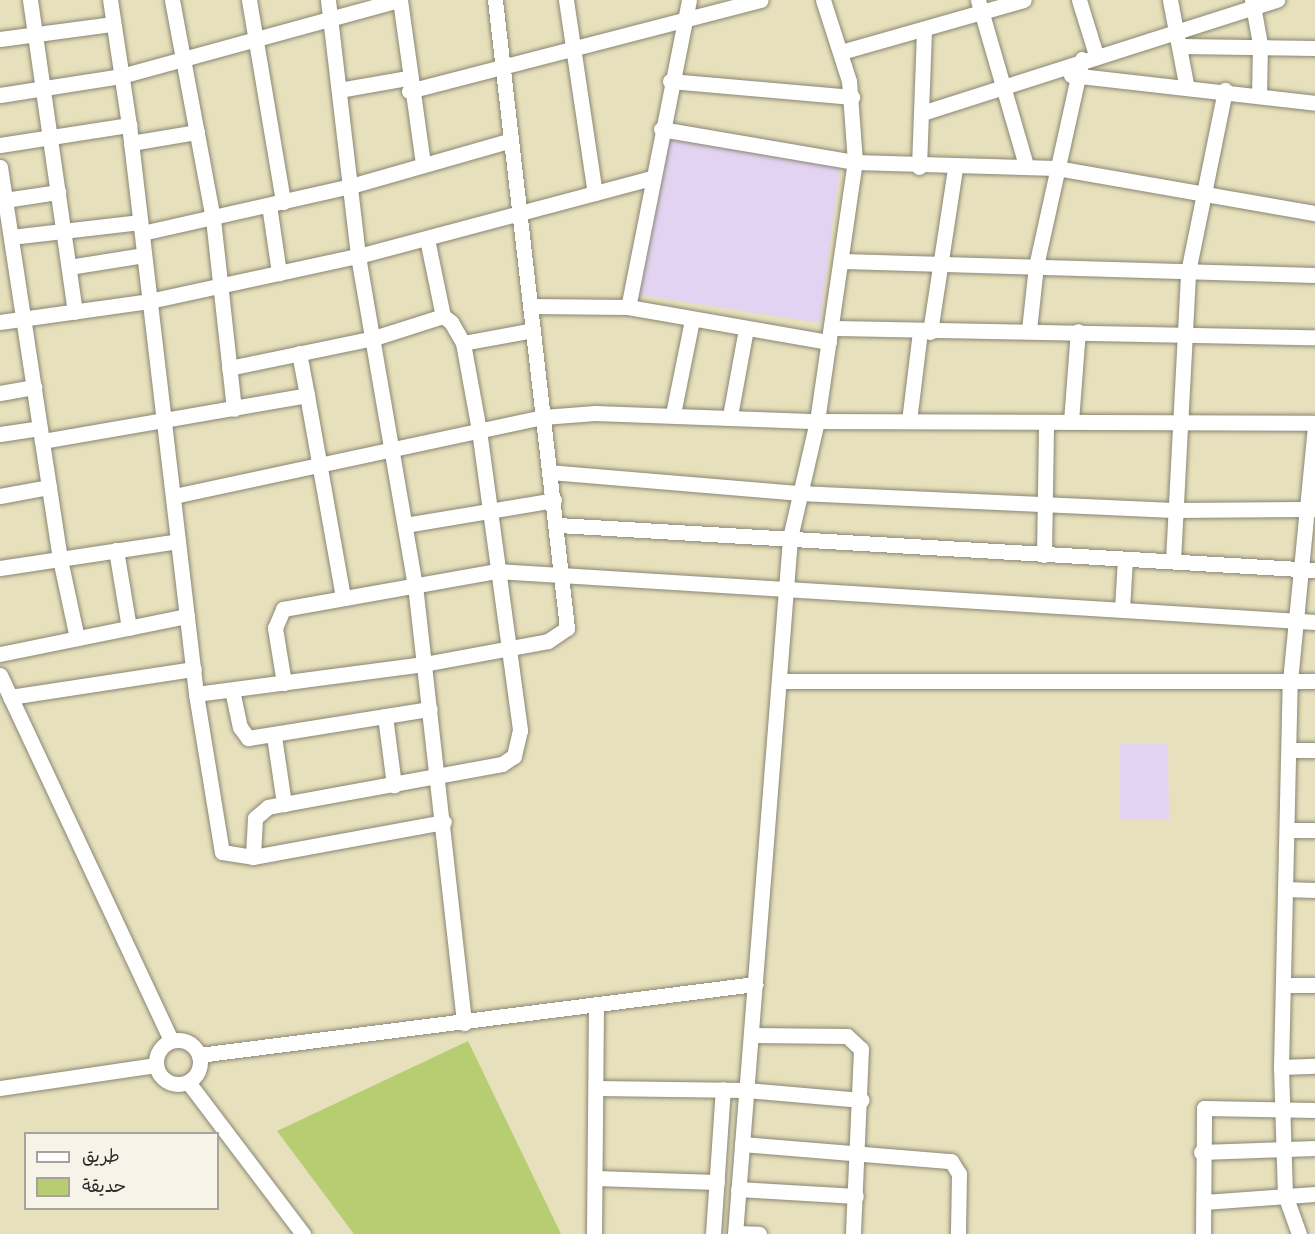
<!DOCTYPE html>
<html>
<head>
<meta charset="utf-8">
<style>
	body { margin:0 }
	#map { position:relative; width:1315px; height:1234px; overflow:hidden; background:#e7e0bc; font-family:"Patrick Hand","Playpen Sans Arabic",sans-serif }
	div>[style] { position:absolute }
	.built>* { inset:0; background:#e3d3f2 }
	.green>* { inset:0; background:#b7cd72 }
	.roads { filter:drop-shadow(0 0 2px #898674) drop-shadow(0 0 2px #898674) }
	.minor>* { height:15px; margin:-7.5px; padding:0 7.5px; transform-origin:7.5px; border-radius:7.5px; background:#fff }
	.minor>.ring { margin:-7.5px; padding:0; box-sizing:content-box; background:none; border:15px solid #fff; border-radius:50% }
	span { translate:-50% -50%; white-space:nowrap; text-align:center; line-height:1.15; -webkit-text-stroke:6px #f7f3e8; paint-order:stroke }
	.legend { position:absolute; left:24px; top:1132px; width:195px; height:78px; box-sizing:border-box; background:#f7f3e8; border:2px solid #a5a39c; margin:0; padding:8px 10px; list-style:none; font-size:18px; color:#2b2b2b }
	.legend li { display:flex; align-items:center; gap:12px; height:30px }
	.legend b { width:30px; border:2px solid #a5a39c }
</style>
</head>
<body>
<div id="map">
	<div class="built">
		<div style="clip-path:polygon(667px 129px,842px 152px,820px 323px,636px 294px)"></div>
		<div style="clip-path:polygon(1120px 744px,1168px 744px,1169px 819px,1120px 820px)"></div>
	</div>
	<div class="green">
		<div style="clip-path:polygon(468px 1041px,561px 1234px,354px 1234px,277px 1131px)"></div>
	</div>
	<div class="roads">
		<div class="minor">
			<div style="left:30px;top:0;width:315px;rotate:81.8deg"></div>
			<div style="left:172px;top:0;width:223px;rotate:79.4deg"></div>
			<div style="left:213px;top:219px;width:191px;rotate:83.7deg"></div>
			<div style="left:249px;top:0;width:205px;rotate:80.4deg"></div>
			<div style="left:328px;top:0;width:258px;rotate:83.3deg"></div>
			<div style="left:358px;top:256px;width:334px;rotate:80.2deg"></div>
			<div style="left:415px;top:585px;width:441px;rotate:83.6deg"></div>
			<div style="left:400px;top:0;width:166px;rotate:82deg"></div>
			<div style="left:566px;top:0;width:195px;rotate:81.5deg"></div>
			<div style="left:689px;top:0;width:313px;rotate:101.2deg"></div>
			<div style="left:628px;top:307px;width:204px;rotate:9.9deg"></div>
			<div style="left:978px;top:0;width:172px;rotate:73.8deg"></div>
			<div style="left:1079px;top:0;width:58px;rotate:72.8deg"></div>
			<div style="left:1170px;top:0;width:86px;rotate:79.2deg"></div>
			<div style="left:1252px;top:0;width:45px;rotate:79.7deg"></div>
			<div style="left:1260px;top:44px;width:51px;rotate:91.1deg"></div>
			<div style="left:0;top:39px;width:114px;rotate:-7.6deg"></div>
			<div style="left:1181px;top:46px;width:134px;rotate:0.9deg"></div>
			<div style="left:841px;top:52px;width:190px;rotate:-15.9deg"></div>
			<div style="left:1071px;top:75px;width:246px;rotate:6.5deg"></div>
			<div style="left:670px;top:81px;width:183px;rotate:5deg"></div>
			<div style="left:339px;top:90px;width:70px;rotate:-9.9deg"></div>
			<div style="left:409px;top:91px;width:363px;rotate:-14.5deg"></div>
			<div style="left:0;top:95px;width:122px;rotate:-8.9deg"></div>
			<div style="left:121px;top:76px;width:287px;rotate:-15.3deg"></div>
			<div style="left:922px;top:113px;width:373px;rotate:-17.7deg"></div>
			<div style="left:129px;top:125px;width:573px;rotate:83.28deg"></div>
			<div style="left:196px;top:694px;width:160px;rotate:80.7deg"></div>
			<div style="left:222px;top:852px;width:31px;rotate:9deg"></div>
			<div style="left:253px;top:857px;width:194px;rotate:-10.4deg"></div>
			<div style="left:661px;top:129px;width:197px;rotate:9.7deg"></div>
			<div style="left:855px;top:162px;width:201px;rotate:1.7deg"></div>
			<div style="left:1056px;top:168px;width:263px;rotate:9.9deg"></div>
			<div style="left:131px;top:143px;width:67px;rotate:-9.5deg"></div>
			<div style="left:0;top:145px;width:131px;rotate:-8.8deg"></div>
			<div style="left:129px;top:125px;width:126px;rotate:-98.6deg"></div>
			<div style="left:0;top:167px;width:397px;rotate:81.3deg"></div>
			<div style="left:60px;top:559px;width:81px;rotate:77.9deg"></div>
			<div style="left:919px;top:167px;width:137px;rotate:-87.9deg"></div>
			<div style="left:5px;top:200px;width:54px;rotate:-8.6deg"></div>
			<div style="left:269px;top:205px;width:69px;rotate:81.6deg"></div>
			<div style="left:142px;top:233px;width:214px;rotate:-12.7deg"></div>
			<div style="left:351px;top:186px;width:166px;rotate:-16deg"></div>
			<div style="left:11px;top:237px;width:130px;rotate:-6.6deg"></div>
			<div style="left:427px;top:239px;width:79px;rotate:78.3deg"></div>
			<div style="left:842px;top:261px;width:473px;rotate:1.7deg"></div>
			<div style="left:69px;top:267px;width:76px;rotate:-9.1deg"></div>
			<div style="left:530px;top:306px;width:98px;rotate:0.6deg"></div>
			<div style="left:0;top:322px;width:150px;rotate:-8deg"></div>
			<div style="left:149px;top:301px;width:214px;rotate:-12.2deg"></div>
			<div style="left:358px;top:256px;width:303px;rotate:-14.9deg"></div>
			<div style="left:831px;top:328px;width:484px;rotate:1.1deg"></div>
			<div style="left:1029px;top:330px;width:64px;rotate:-83.8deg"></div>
			<div style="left:1036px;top:266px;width:212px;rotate:-77.5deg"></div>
			<div style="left:930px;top:332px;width:165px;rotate:-81.3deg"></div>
			<div style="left:463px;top:343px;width:71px;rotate:-10.5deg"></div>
			<div style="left:299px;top:353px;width:43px;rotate:79.2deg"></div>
			<div style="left:229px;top:368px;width:148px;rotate:-11.7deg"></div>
			<div style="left:374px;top:338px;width:72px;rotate:-17.7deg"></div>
			<div style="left:443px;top:316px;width:10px;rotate:37deg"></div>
			<div style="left:451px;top:322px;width:24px;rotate:60deg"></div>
			<div style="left:463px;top:343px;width:88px;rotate:79.6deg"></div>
			<div style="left:479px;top:430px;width:303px;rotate:82.2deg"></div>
			<div style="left:520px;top:730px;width:27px;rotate:103deg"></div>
			<div style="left:514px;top:756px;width:14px;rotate:146deg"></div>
			<div style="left:502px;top:764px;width:238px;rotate:169.6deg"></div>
			<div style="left:268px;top:807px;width:17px;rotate:140deg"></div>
			<div style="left:255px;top:818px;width:39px;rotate:93deg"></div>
			<div style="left:0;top:393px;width:35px;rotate:-10deg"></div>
			<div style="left:673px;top:414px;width:96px;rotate:-78.6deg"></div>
			<div style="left:730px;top:416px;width:88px;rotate:-79.6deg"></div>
			<div style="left:909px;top:421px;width:90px;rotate:-83deg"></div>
			<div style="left:1071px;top:421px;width:90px;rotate:-85.6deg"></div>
			<div style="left:0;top:434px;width:40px;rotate:-8.5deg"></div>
			<div style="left:42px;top:441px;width:269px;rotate:-9.8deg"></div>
			<div style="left:307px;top:395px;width:206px;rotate:79.9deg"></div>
			<div style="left:549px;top:472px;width:251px;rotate:4.8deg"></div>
			<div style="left:799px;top:493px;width:374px;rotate:2.6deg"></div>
			<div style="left:1173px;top:510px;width:142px;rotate:-0.4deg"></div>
			<div style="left:0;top:496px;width:50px;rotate:-10.4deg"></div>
			<div style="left:174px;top:496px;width:377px;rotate:-12.1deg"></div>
			<div style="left:543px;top:417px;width:52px;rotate:-4.4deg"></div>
			<div style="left:595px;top:413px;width:222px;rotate:2.1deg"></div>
			<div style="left:817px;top:421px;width:496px;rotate:0.2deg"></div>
			<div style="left:405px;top:525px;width:151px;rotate:-9.5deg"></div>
			<div style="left:558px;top:525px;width:758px;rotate:3.4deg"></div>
			<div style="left:116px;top:550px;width:79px;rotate:80.5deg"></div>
			<div style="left:1044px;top:555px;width:133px;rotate:-89.1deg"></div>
			<div style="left:1173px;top:561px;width:289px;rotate:-87deg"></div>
			<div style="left:1188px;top:272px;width:186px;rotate:-78.5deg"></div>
			<div style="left:0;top:568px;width:180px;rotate:-8.6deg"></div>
			<div style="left:1122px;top:609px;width:50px;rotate:-86.6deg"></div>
			<div style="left:0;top:654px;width:191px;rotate:-11.5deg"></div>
			<div style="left:0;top:675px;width:403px;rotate:64.9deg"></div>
			<div style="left:779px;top:681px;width:536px"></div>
			<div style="left:284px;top:683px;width:56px;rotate:-99.3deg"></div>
			<div style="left:275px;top:628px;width:21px;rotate:-67deg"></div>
			<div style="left:283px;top:609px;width:216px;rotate:-10.1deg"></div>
			<div style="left:496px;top:571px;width:821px;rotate:3.56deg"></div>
			<div style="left:232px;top:690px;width:38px;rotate:78deg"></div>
			<div style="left:240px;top:727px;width:14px;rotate:54deg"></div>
			<div style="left:248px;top:738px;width:184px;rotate:-9.1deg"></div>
			<div style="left:196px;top:694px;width:230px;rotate:-7.5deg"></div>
			<div style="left:424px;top:664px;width:126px;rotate:-10.5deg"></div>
			<div style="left:548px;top:641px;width:23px;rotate:-34deg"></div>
			<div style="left:567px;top:628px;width:632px;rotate:-96.54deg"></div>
			<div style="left:10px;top:697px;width:186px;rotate:-8.7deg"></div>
			<div style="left:385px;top:716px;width:70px;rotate:82.6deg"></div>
			<div style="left:274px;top:736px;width:69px;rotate:81.6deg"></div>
			<div style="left:1289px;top:750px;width:26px"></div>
			<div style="left:1289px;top:830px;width:26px"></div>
			<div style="left:1285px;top:889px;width:30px;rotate:2deg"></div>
			<div style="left:1284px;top:985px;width:31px"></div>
			<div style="left:752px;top:1035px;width:95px;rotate:0.6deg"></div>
			<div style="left:847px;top:1036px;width:19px;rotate:43deg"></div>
			<div style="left:861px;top:1049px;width:185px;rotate:92.5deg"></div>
			<div class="ring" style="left:156px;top:1040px;width:29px;height:29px"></div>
			<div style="left:199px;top:1055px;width:561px;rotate:-7.28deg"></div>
			<div style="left:1281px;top:1067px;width:34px;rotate:-2deg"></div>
			<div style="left:188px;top:1082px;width:191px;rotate:52.9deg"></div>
			<div style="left:0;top:1088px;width:157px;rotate:-8.4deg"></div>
			<div style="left:596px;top:1088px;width:150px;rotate:0.8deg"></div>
			<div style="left:746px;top:1090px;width:116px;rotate:4.9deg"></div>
			<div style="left:742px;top:1144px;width:210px;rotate:4.7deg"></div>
			<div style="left:951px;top:1161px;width:15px;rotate:58deg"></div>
			<div style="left:959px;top:1174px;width:60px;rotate:91deg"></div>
			<div style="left:1201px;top:1152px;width:114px;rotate:-2deg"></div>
			<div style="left:595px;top:1178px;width:122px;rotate:1.9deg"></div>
			<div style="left:738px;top:1189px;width:118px;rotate:3.4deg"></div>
			<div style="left:1204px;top:1202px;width:111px;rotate:-4.1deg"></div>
			<div style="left:735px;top:1233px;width:24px;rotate:2deg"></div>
			<div style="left:594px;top:1234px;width:230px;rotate:-89.5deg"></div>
			<div style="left:713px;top:1234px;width:145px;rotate:-86.1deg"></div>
			<div style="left:735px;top:1234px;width:698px;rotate:-85.48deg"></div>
			<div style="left:790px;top:538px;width:120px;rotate:-77deg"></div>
			<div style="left:817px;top:421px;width:262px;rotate:-81.7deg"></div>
			<div style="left:855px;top:162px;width:81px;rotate:-94.2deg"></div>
			<div style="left:849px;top:81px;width:85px;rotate:-107.8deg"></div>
			<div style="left:1203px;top:1234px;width:126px;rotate:-89.5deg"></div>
			<div style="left:1204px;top:1108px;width:111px;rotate:1deg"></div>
			<div style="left:1299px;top:1234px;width:41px;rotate:-109.7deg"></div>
			<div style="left:1285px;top:1195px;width:128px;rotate:-91.8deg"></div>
			<div style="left:1281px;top:1067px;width:386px;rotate:-88.7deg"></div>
			<div style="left:1290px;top:681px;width:258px;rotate:-84.4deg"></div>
		</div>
	</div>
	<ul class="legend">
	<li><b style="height:8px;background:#fff"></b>طريق</li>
	<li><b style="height:16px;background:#b7cd72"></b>حديقة</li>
	</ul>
</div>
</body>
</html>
